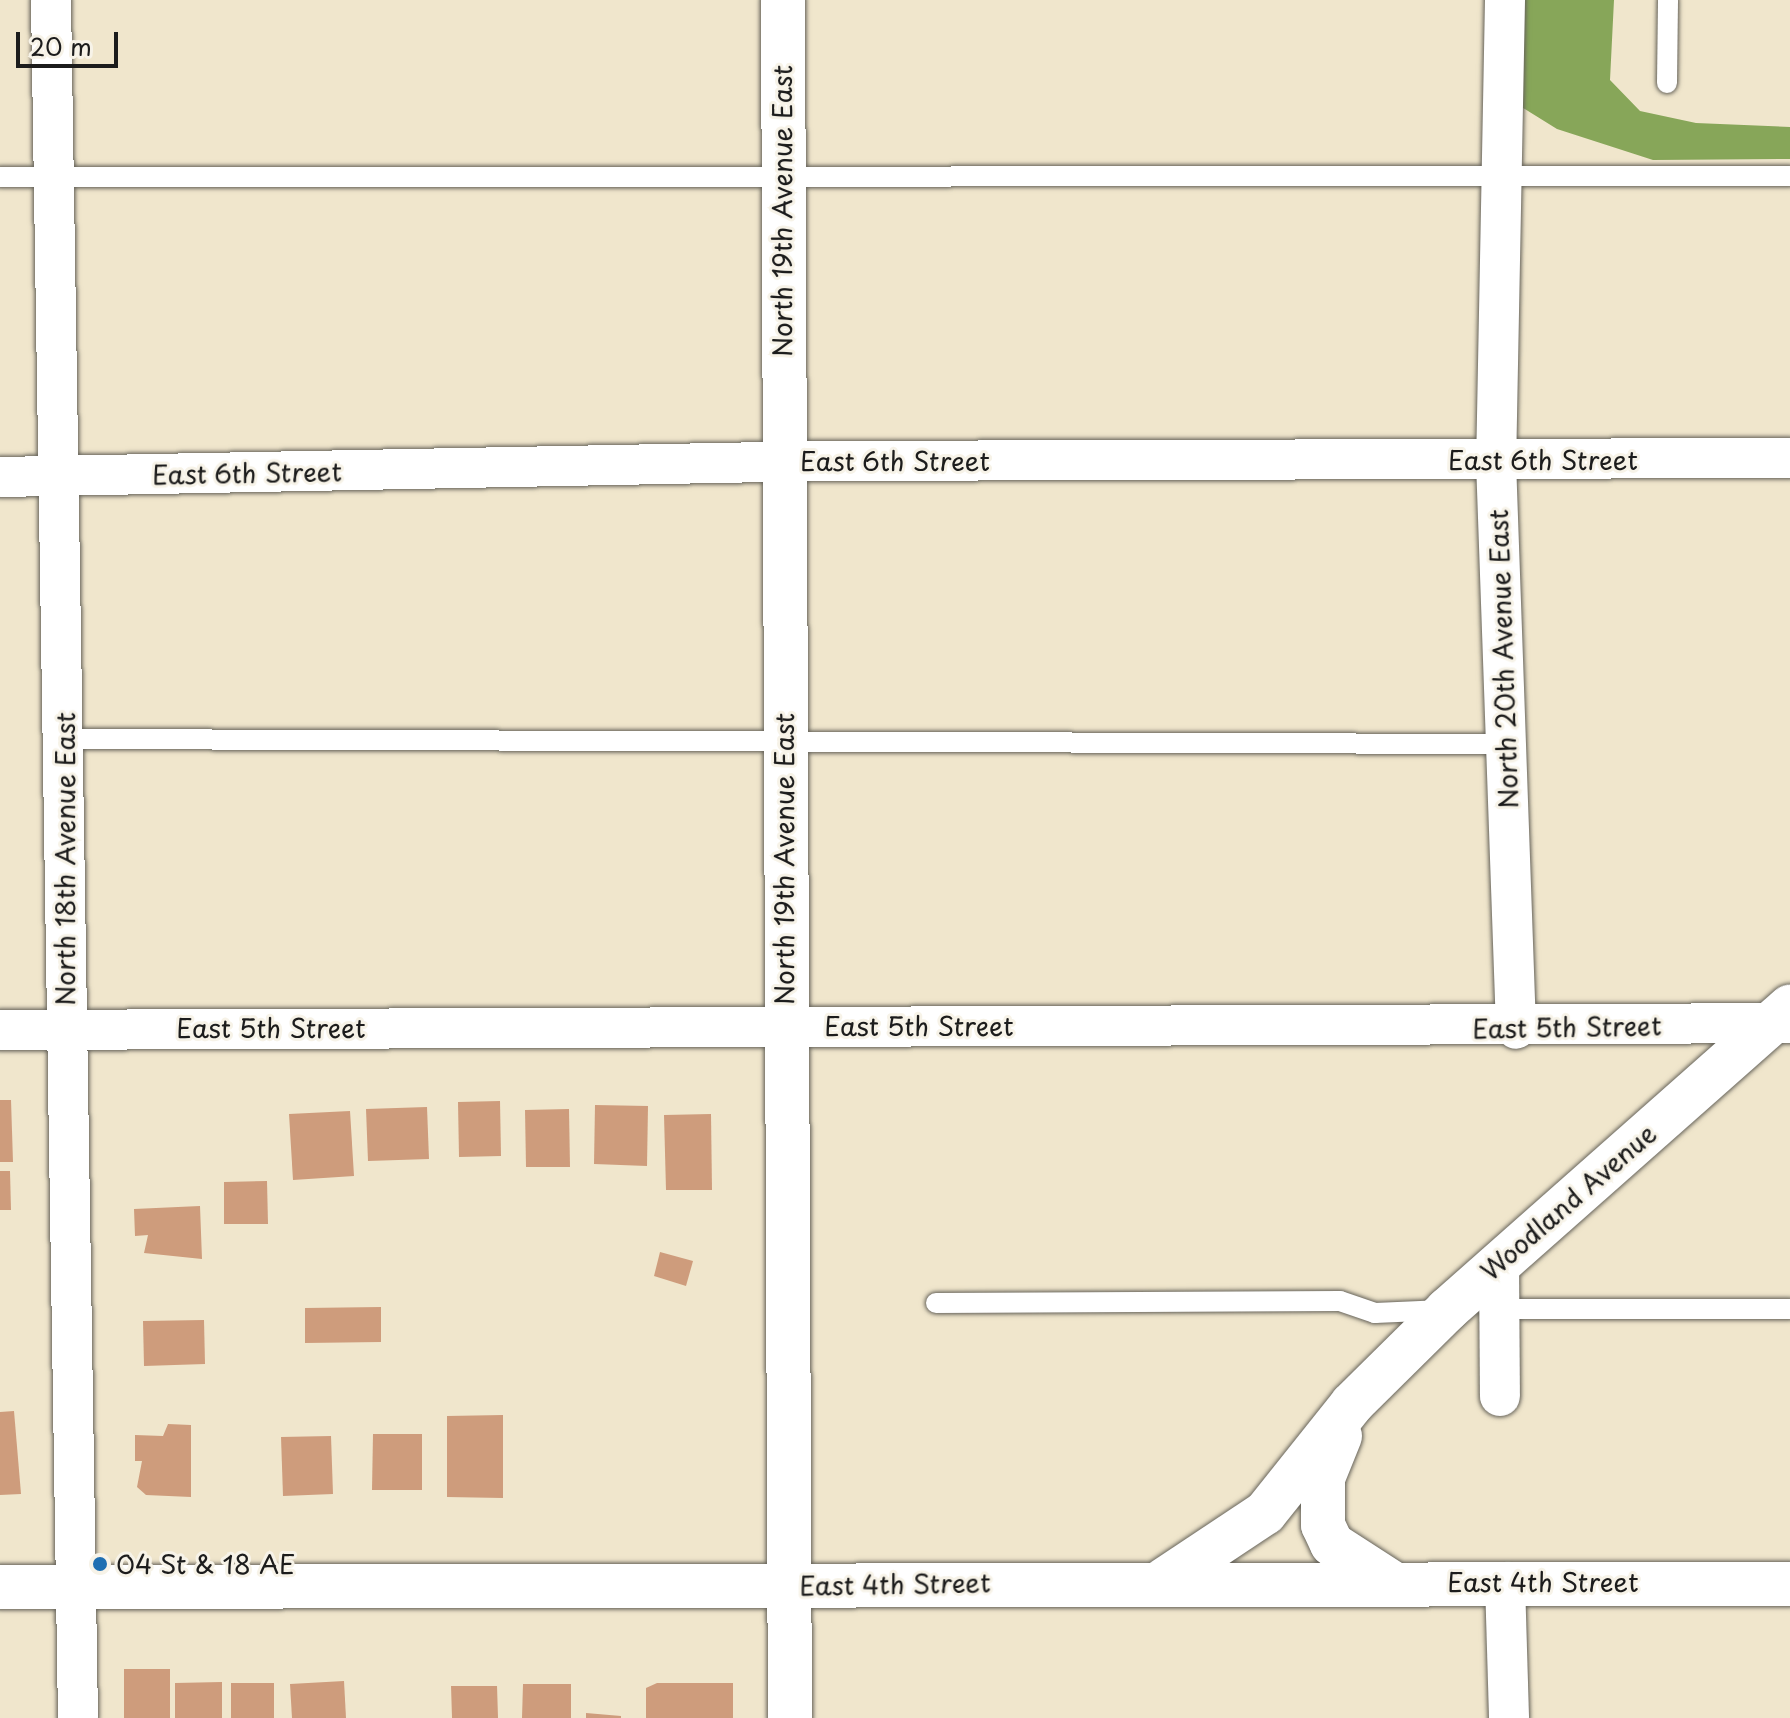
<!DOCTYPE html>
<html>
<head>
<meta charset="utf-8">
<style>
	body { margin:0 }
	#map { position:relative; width:1790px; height:1718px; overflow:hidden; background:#f0e6cc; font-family:"Playpen Sans",sans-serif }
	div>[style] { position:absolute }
	.forest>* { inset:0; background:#87a659 }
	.building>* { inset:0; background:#ce9c7c }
	.roads { filter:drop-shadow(0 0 2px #66635a) drop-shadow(0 0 2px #66635a) }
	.service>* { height:20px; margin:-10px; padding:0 10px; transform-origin:10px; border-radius:10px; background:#fff }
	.minor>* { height:40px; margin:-20px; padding:0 20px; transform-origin:20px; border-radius:20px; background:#fff }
	.tertiary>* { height:44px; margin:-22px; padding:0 22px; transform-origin:22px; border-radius:22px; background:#fff }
	.secondary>* { height:44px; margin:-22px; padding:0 22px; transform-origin:22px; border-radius:22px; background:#fff }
	.dots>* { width:22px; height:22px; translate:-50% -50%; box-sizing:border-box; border:4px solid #f7f3e8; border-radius:50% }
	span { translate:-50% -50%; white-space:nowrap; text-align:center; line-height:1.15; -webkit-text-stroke:6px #f7f3e8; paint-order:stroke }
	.street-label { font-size:26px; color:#1c1c1c }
	.poi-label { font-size:26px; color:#1c1c1c }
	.left { translate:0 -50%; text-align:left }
	.scale { position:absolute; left:16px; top:32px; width:102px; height:36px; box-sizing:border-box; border:4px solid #1c1c1c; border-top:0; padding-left:10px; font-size:24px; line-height:28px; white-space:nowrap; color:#1c1c1c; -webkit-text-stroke:6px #f7f3e8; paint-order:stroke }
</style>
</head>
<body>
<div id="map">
	<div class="forest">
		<div style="clip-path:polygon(1514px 0,1614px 0,1610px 80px,1640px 111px,1696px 123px,1790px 127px,1790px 159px,1653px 160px,1557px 129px,1523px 108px)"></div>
	</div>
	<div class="building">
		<div style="clip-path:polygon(0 1100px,11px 1100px,13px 1162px,0 1162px)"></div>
		<div style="clip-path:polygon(500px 1101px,501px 1156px,459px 1157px,458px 1102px)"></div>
		<div style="clip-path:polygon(595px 1105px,648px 1106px,647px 1166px,594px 1164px)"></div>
		<div style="clip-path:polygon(427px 1107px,429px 1159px,368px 1161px,366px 1109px)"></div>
		<div style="clip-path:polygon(569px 1109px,570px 1167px,526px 1167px,525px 1110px)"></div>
		<div style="clip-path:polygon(350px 1111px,354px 1176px,293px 1180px,289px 1114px)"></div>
		<div style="clip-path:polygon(711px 1114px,712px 1190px,666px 1190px,664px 1115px)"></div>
		<div style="clip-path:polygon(0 1171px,10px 1171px,11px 1210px,0 1210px)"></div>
		<div style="clip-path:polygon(267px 1181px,268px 1224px,224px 1224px,224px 1182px)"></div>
		<div style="clip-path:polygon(200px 1206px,202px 1259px,144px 1253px,148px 1235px,135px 1236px,134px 1209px)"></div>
		<div style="clip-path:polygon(660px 1252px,693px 1261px,686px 1286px,654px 1276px)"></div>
		<div style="clip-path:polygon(381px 1307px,381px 1342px,305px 1343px,305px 1308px)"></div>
		<div style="clip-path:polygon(204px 1320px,205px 1364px,144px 1366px,143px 1321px)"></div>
		<div style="clip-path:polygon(14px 1411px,21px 1494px,0 1495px,0 1412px)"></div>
		<div style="clip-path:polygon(503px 1415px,503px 1498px,447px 1497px,447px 1416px)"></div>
		<div style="clip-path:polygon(168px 1424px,191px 1425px,191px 1497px,146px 1495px,137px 1487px,142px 1461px,135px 1461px,135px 1435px,163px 1436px)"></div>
		<div style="clip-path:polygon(373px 1434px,422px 1434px,422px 1490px,372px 1490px)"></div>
		<div style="clip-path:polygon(331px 1436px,333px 1494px,283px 1496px,281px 1437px)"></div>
		<div style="clip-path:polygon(124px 1669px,170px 1669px,170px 1718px,124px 1718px)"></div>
		<div style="clip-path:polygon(344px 1681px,346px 1718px,292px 1718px,290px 1684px)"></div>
		<div style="clip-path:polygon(222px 1682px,222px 1718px,175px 1718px,175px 1683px)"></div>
		<div style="clip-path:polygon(231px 1683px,274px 1683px,274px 1718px,231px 1718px)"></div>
		<div style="clip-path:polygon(657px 1683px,733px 1683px,733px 1718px,646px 1718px,646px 1688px)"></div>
		<div style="clip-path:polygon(523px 1684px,571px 1684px,571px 1718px,522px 1718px)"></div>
		<div style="clip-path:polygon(451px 1686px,497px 1686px,498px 1718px,452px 1718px)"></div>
		<div style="clip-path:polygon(586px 1713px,621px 1716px,621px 1718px,586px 1718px)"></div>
	</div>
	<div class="roads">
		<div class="service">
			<div style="left:1667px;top:83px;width:83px;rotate:-89.3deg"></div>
			<div style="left:0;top:177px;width:1790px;rotate:-0.03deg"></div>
			<div style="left:65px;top:739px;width:1441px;rotate:0.2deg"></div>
			<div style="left:936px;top:1303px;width:404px;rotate:-0.3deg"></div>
			<div style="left:1340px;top:1301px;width:37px;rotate:19deg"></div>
			<div style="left:1375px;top:1313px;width:67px;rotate:-2.6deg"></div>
			<div style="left:1494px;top:1309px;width:296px"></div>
		</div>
		<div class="minor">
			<div style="left:51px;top:0;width:1718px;rotate:89.1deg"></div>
			<div style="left:1505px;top:0;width:461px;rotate:91.1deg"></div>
			<div style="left:1496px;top:461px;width:568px;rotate:87.98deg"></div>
			<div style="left:0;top:477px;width:819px;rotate:-1.12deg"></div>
			<div style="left:819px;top:461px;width:971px;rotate:-0.18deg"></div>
			<div style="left:0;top:1030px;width:1790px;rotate:-0.22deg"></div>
			<div style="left:1499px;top:1262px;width:134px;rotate:89.6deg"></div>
			<div style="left:1505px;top:1582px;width:136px;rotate:88.3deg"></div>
		</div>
		<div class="tertiary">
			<div style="left:783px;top:0;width:1718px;rotate:89.77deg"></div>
		</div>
		<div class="secondary">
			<div style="left:1340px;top:1436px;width:45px;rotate:112deg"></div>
			<div style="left:1323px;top:1478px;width:47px;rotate:90deg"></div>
			<div style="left:1323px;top:1525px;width:21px;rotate:65deg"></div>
			<div style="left:1332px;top:1544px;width:70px;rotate:32.8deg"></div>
			<div style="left:1164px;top:1580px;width:121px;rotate:-33.6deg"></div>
			<div style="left:1265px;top:1513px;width:139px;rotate:-51.4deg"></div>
			<div style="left:1352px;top:1404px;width:134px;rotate:-44.7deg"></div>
			<div style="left:1447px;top:1310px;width:458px;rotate:-41.5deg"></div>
			<div style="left:0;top:1587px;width:1790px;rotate:-0.1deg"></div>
		</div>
	</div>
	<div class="dots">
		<div style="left:100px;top:1564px;background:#1f6fb2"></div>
	</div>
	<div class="street-label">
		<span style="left:782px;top:211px;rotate:-90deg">North 19th Avenue East</span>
		<span style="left:1543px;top:460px">East 6th Street</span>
		<span style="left:895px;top:461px">East 6th Street</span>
		<span style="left:247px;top:473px;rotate:-1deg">East 6th Street</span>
		<span style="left:1503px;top:659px;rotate:-92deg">North 20th Avenue East</span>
		<span style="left:65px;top:859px;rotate:-90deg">North 18th Avenue East</span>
		<span style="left:784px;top:859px;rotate:-90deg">North 19th Avenue East</span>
		<span style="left:919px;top:1026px">East 5th Street</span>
		<span style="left:1567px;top:1027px;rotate:-1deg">East 5th Street</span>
		<span style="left:271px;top:1028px">East 5th Street</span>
		<span style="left:1568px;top:1202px;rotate:-41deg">Woodland Avenue</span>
		<span style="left:1543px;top:1582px">East 4th Street</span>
		<span style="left:895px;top:1584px;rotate:-1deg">East 4th Street</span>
	</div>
	<div class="poi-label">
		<span class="left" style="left:116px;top:1564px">04 St &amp; 18 AE</span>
	</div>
	<div class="scale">20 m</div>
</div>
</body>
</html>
